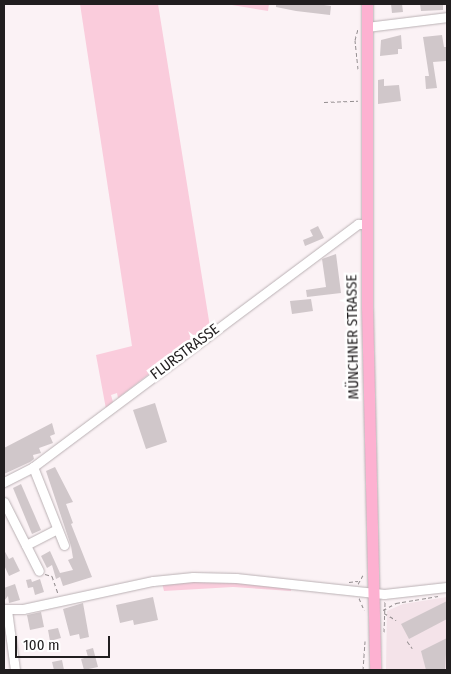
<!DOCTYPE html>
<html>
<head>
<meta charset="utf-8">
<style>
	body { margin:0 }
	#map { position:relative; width:451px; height:674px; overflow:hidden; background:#fbf2f5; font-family:"Fira Sans Condensed",sans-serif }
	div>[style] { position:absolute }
	.built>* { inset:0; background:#f4e3e9 }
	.green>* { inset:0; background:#faccdc }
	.building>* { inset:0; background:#d0c7ca }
	.path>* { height:1px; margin-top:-0.5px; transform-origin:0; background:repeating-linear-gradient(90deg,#948e90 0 4px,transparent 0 6.5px) }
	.roads { filter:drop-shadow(0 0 1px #bab1b4) drop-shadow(0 0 1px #bab1b4) }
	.minor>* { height:9px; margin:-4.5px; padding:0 4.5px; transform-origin:4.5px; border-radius:4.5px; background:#fff }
	.major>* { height:11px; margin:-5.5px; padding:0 5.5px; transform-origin:5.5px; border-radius:5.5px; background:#fdb1d1 }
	span { translate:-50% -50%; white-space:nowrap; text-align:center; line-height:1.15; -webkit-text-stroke:5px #fff; paint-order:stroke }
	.street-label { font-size:15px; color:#211e1f }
	.frame { position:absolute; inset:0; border:5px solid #211e1f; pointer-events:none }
	.scale { position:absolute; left:15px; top:636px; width:95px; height:22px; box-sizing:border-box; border:2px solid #211e1f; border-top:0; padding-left:6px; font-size:15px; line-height:18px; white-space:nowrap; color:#211e1f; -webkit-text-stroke:4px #fff; paint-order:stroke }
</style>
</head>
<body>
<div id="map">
	<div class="built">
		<div style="clip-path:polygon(447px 597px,447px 670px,386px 670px,387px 611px,403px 604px)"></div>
	</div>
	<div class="green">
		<div style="clip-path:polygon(80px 4px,158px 4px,210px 327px,118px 398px,117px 393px,111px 395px,113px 402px,106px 409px,96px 355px,132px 346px)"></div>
		<div style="clip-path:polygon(226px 4px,269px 4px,268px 11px)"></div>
		<div style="clip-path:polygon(184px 581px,232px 581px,291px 587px,291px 591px,233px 587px,164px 591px,162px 583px)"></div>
	</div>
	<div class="building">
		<div style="clip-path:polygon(276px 4px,317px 4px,331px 6px,330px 15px,296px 11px,276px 7px)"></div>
		<div style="clip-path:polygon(391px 4px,402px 4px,403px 12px,392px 13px)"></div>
		<div style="clip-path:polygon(420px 4px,443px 4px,443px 10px,421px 11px)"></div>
		<div style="clip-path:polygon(401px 35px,402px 49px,398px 49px,398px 54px,380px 56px,381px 40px)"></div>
		<div style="clip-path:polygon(442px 35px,444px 47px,447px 47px,446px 61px,433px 62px,437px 88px,426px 89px,425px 76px,429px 76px,423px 37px)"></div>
		<div style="clip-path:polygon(384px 79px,384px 86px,399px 85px,401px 101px,378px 104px,378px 80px)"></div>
		<div style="clip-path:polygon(318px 226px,324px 238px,305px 246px,303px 240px,313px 236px,310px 230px)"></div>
		<div style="clip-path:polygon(336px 254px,341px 293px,307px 297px,306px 290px,326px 287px,322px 259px)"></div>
		<div style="clip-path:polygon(311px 299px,313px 311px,292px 314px,290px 301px)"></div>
		<div style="clip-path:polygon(155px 403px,167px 442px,146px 449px,133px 410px)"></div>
		<div style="clip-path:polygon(52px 423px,55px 434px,50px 436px,53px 443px,39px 448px,41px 453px,33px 455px,34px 459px,30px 462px,4px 474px,4px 448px)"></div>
		<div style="clip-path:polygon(55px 467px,73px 502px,66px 504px,73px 523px,71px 524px,92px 577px,63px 586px,60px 577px,56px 579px,52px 565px,47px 568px,41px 556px,50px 551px,60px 573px,73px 570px,68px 560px,73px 558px,71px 546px,46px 471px)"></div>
		<div style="clip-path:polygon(21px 484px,41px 530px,32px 534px,13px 488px)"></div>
		<div style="clip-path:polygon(4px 550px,9px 559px,13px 557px,20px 571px,9px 576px,4px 565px)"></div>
		<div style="clip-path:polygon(31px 579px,32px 582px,40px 579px,44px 592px,35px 595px,33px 587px,28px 588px,26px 580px)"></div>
		<div style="clip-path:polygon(15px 584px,20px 600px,9px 603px,8px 596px,4px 601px,4px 588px)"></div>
		<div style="clip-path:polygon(153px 597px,158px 620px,134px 625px,133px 620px,120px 623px,116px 605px)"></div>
		<div style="clip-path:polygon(447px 601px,447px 619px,409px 639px,401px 624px)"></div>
		<div style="clip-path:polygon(83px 603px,89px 637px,80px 639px,79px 634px,70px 636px,63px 609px)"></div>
		<div style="clip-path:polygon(41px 612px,44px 627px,30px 630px,27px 615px)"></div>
		<div style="clip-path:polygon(58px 628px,61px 638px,50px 641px,48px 630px)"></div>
		<div style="clip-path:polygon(447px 638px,445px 670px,426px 670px,421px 651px)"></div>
		<div style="clip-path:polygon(93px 648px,98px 667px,84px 670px,81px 659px,88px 657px,86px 650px)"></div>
		<div style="clip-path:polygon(62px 660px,64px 670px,54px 670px,52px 662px)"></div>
	</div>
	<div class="path">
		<div style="left:358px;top:69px;width:29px;rotate:-96deg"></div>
		<div style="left:355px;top:40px;width:11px;rotate:-75deg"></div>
		<div style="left:324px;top:102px;width:34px;rotate:-2deg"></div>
		<div style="left:45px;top:574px;width:7px;rotate:16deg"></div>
		<div style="left:52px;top:576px;width:18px;rotate:71deg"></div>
		<div style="left:349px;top:582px;width:9px;rotate:-6deg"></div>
		<div style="left:358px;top:584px;width:10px;rotate:-61deg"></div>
		<div style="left:359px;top:598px;width:13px;rotate:67deg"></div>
		<div style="left:383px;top:610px;width:15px;rotate:-28deg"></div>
		<div style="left:396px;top:603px;width:43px;rotate:-9.5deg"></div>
		<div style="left:384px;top:613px;width:14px;rotate:30deg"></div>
		<div style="left:384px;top:632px;width:31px;rotate:-88deg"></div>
		<div style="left:407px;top:641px;width:9px;rotate:54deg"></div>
		<div style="left:363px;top:670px;width:29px;rotate:-86deg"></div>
	</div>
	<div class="roads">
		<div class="minor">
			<div style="left:367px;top:27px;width:81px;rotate:-7.1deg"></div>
			<div style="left:33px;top:467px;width:84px;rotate:68.3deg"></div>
			<div style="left:4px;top:482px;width:33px;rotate:-27deg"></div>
			<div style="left:33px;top:467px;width:406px;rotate:-36.8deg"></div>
			<div style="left:358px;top:224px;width:9px"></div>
			<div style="left:4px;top:502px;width:77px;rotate:63.1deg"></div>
			<div style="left:26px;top:545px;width:35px;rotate:-27deg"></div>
			<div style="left:4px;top:609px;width:19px"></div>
			<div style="left:23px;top:609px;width:133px;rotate:-12.2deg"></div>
			<div style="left:153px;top:581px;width:40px;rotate:-5.7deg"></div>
			<div style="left:193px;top:577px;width:43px;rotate:1.3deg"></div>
			<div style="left:236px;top:578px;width:149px;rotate:6.2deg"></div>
			<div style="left:384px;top:594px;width:63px;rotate:-6.3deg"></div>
			<div style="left:7px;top:610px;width:61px;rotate:82.4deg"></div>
		</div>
		<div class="major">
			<div style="left:367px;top:4px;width:303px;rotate:90deg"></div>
			<div style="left:367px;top:307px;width:363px;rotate:88.7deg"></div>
		</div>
	</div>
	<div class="street-label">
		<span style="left:353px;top:337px;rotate:-91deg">MÜNCHNER STRASSE</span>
		<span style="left:185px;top:352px;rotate:-37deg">FLURSTRASSE</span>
	</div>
	<div class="frame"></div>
	<div class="scale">100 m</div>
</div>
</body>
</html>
